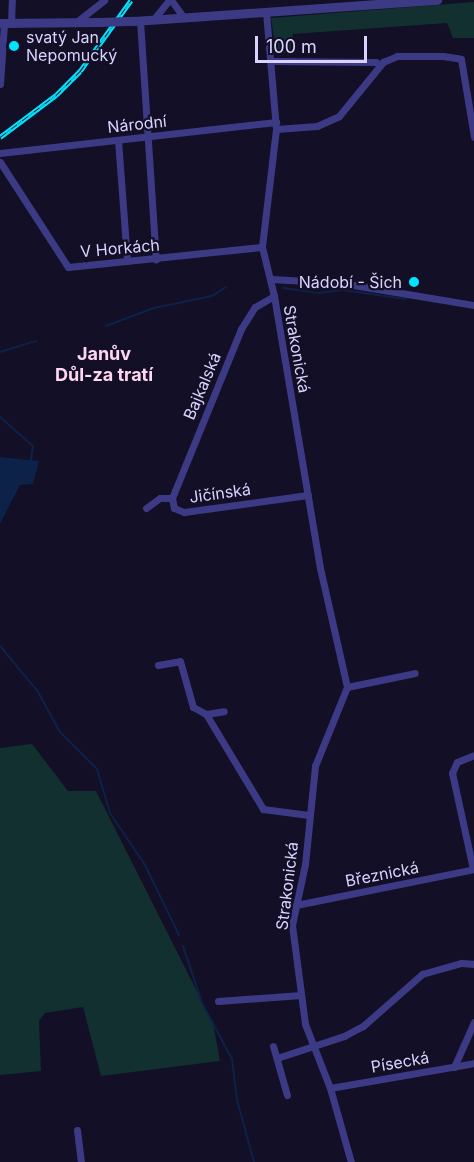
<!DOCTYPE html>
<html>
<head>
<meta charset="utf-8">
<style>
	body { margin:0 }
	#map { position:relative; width:474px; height:1162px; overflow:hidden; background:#130f26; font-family:Inter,sans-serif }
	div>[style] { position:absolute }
	.green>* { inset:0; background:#12302f }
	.water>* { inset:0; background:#0c2248 }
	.stream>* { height:2px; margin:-1px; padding:0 1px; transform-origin:1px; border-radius:1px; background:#0c2248 }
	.minor>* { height:7px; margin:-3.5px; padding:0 3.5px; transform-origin:3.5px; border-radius:3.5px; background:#3d3a85 }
	.tertiary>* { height:9px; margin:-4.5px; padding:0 4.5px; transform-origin:4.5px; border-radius:4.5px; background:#3d3a85 }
	.rail>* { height:4.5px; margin-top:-2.25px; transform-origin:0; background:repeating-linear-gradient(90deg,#130f26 0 7px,#00e5ff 0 14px); box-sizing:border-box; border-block:2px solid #00e5ff }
	.tertiary-bridge>* { height:9px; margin:-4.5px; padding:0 4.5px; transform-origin:4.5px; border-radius:4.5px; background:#3d3a85 }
	.dots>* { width:16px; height:16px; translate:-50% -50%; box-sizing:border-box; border:3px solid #130f26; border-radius:50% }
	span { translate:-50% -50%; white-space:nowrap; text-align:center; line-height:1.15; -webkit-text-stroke:4.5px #130f26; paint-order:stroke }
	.poi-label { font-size:16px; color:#d9d4ff }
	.left { translate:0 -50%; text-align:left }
	.right { translate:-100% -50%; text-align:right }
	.street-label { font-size:16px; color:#d9d4ff }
	.neighbourhood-label { font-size:18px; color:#ffd6f0; font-weight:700 }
	.scale { position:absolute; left:255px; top:36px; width:112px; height:27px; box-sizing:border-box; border:3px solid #d9d4ff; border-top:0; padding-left:8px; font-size:18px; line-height:21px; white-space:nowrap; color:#d9d4ff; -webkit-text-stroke:4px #130f26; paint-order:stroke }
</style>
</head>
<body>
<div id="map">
	<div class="green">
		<div style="clip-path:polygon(474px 2px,474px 38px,453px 38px,447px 23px,293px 34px,290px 53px,276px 52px,271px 18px)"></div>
		<div style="clip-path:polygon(32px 744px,68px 791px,96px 791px,213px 1023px,220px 1061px,101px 1076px,83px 1007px,45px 1013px,39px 1021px,41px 1071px,0 1075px,0 748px)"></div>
	</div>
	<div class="water">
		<div style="clip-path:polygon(0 457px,39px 461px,33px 484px,20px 485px,0 524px)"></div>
	</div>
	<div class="stream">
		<div style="left:283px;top:288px;width:35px;rotate:8deg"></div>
		<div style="left:318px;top:293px;width:25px;rotate:-7deg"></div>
		<div style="left:343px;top:290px;width:63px;rotate:8.3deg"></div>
		<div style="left:106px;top:326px;width:51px;rotate:-20.6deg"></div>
		<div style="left:154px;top:308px;width:59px;rotate:-11.7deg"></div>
		<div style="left:212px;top:296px;width:17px;rotate:-33deg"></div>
		<div style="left:0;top:352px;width:38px;rotate:-17deg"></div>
		<div style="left:0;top:417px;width:44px;rotate:41.3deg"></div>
		<div style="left:33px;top:446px;width:15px;rotate:98deg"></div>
		<div style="left:0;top:646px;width:60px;rotate:50.4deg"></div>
		<div style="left:38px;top:692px;width:46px;rotate:61.2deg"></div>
		<div style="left:60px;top:732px;width:52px;rotate:45deg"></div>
		<div style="left:97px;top:769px;width:46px;rotate:73.5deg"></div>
		<div style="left:110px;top:813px;width:63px;rotate:56.1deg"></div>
		<div style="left:145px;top:865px;width:78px;rotate:64.1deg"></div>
		<div style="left:183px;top:946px;width:60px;rotate:71.6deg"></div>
		<div style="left:202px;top:1003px;width:64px;rotate:61.8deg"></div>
		<div style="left:232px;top:1059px;width:41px;rotate:83deg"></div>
		<div style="left:237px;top:1100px;width:64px;rotate:74.7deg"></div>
	</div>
	<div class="minor">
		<div style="left:171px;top:0;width:22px;rotate:54deg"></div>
		<div style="left:266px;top:12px;width:117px;rotate:85.1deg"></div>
		<div style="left:276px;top:129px;width:119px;rotate:96.8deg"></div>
		<div style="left:262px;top:247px;width:50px;rotate:76.2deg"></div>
		<div style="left:274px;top:296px;width:276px;rotate:80.4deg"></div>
		<div style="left:320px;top:568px;width:122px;rotate:77.2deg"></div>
		<div style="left:347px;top:687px;width:85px;rotate:112.1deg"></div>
		<div style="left:315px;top:766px;width:99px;rotate:95.8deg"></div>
		<div style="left:305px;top:864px;width:62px;rotate:102deg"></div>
		<div style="left:292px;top:925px;width:100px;rotate:82.5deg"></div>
		<div style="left:305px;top:1024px;width:69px;rotate:68.7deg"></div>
		<div style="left:330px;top:1088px;width:77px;rotate:74.2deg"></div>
		<div style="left:153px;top:20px;width:26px;rotate:-51deg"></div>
		<div style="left:140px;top:21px;width:239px;rotate:86.2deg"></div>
		<div style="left:75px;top:23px;width:37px;rotate:-38deg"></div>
		<div style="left:11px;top:24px;width:24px;rotate:-88deg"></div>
		<div style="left:271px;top:61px;width:105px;rotate:0.5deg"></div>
		<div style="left:0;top:84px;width:61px;rotate:-86.2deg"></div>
		<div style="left:276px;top:129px;width:41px;rotate:-4.2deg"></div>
		<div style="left:317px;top:126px;width:24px;rotate:-24deg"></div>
		<div style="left:339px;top:116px;width:70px;rotate:-50.8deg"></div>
		<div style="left:383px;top:62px;width:15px;rotate:-23deg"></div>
		<div style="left:397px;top:56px;width:46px"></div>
		<div style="left:443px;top:56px;width:18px;rotate:9deg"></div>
		<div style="left:461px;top:59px;width:79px;rotate:80.5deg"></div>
		<div style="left:118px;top:140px;width:121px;rotate:85.7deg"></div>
		<div style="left:0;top:153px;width:278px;rotate:-6.4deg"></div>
		<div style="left:0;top:162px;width:125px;rotate:57.1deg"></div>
		<div style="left:68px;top:267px;width:195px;rotate:-5.9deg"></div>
		<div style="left:271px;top:279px;width:70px;rotate:3.3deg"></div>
		<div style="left:341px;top:283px;width:135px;rotate:9.4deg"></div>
		<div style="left:172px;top:498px;width:183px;rotate:-67.8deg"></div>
		<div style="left:241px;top:329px;width:26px;rotate:-58deg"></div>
		<div style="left:255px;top:307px;width:22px;rotate:-30deg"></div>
		<div style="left:146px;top:508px;width:17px;rotate:-36deg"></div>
		<div style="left:160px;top:498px;width:12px"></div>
		<div style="left:172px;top:498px;width:10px;rotate:79deg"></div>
		<div style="left:174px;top:508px;width:11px;rotate:22deg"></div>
		<div style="left:184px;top:512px;width:125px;rotate:-7.8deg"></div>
		<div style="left:158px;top:665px;width:22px;rotate:-10deg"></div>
		<div style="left:180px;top:661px;width:48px;rotate:74.2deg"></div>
		<div style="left:193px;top:707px;width:15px;rotate:28deg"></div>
		<div style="left:206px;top:714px;width:111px;rotate:59deg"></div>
		<div style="left:263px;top:809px;width:46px;rotate:7.4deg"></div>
		<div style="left:347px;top:687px;width:69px;rotate:-11.6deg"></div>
		<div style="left:206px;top:714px;width:18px;rotate:-9deg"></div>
		<div style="left:473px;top:869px;width:98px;rotate:-102.3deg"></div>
		<div style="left:452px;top:773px;width:12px;rotate:-66deg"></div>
		<div style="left:457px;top:762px;width:18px;rotate:-22deg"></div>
		<div style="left:296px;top:905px;width:182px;rotate:-11.4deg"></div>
		<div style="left:218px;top:1001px;width:83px;rotate:-4.1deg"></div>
		<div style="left:273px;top:1046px;width:51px;rotate:74.1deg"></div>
		<div style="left:277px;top:1058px;width:71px;rotate:-18.2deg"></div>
		<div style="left:344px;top:1036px;width:21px;rotate:-28deg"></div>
		<div style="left:363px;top:1026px;width:79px;rotate:-41.4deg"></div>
		<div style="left:422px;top:974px;width:41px;rotate:-15.8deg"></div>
		<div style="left:461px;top:963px;width:13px;rotate:4deg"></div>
		<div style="left:454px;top:1067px;width:49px;rotate:-66deg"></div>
		<div style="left:330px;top:1088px;width:146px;rotate:-9.8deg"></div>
		<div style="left:77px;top:1130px;width:32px;rotate:83deg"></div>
	</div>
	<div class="tertiary">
		<div style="left:134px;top:21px;width:304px;rotate:-4deg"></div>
		<div style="left:0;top:23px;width:99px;rotate:-0.6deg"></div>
	</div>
	<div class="rail">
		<div style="left:0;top:137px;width:70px;rotate:-36.9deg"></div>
		<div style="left:56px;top:95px;width:34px;rotate:-45deg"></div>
		<div style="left:80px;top:71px;width:87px;rotate:-54.3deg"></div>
	</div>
	<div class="tertiary-bridge">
		<div style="left:99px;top:22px;width:35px;rotate:-2deg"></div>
	</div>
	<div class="dots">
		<div style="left:14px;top:46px;background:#00e5ff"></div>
		<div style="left:414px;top:282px;background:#00e5ff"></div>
	</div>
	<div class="poi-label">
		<span class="left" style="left:26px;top:46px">svatý Jan<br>Nepomucký</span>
		<span class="right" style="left:402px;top:282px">Nádobí - Šich</span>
	</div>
	<div class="street-label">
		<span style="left:137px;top:124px;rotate:-6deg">Národní</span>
		<span style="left:120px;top:248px;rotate:-5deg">V Horkách</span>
		<span style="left:297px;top:349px;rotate:80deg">Strakonická</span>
		<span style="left:202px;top:386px;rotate:-67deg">Bajkalská</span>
		<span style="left:220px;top:493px;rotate:-8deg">Jičínská</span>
		<span style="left:382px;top:874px;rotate:-11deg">Březnická</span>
		<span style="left:287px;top:886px;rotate:-83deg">Strakonická</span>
		<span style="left:400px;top:1062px;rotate:-10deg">Písecká</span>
	</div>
	<div class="neighbourhood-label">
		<span style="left:104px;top:365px">Janův<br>Důl-za tratí</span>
	</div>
	<div class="scale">100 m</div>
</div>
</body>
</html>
